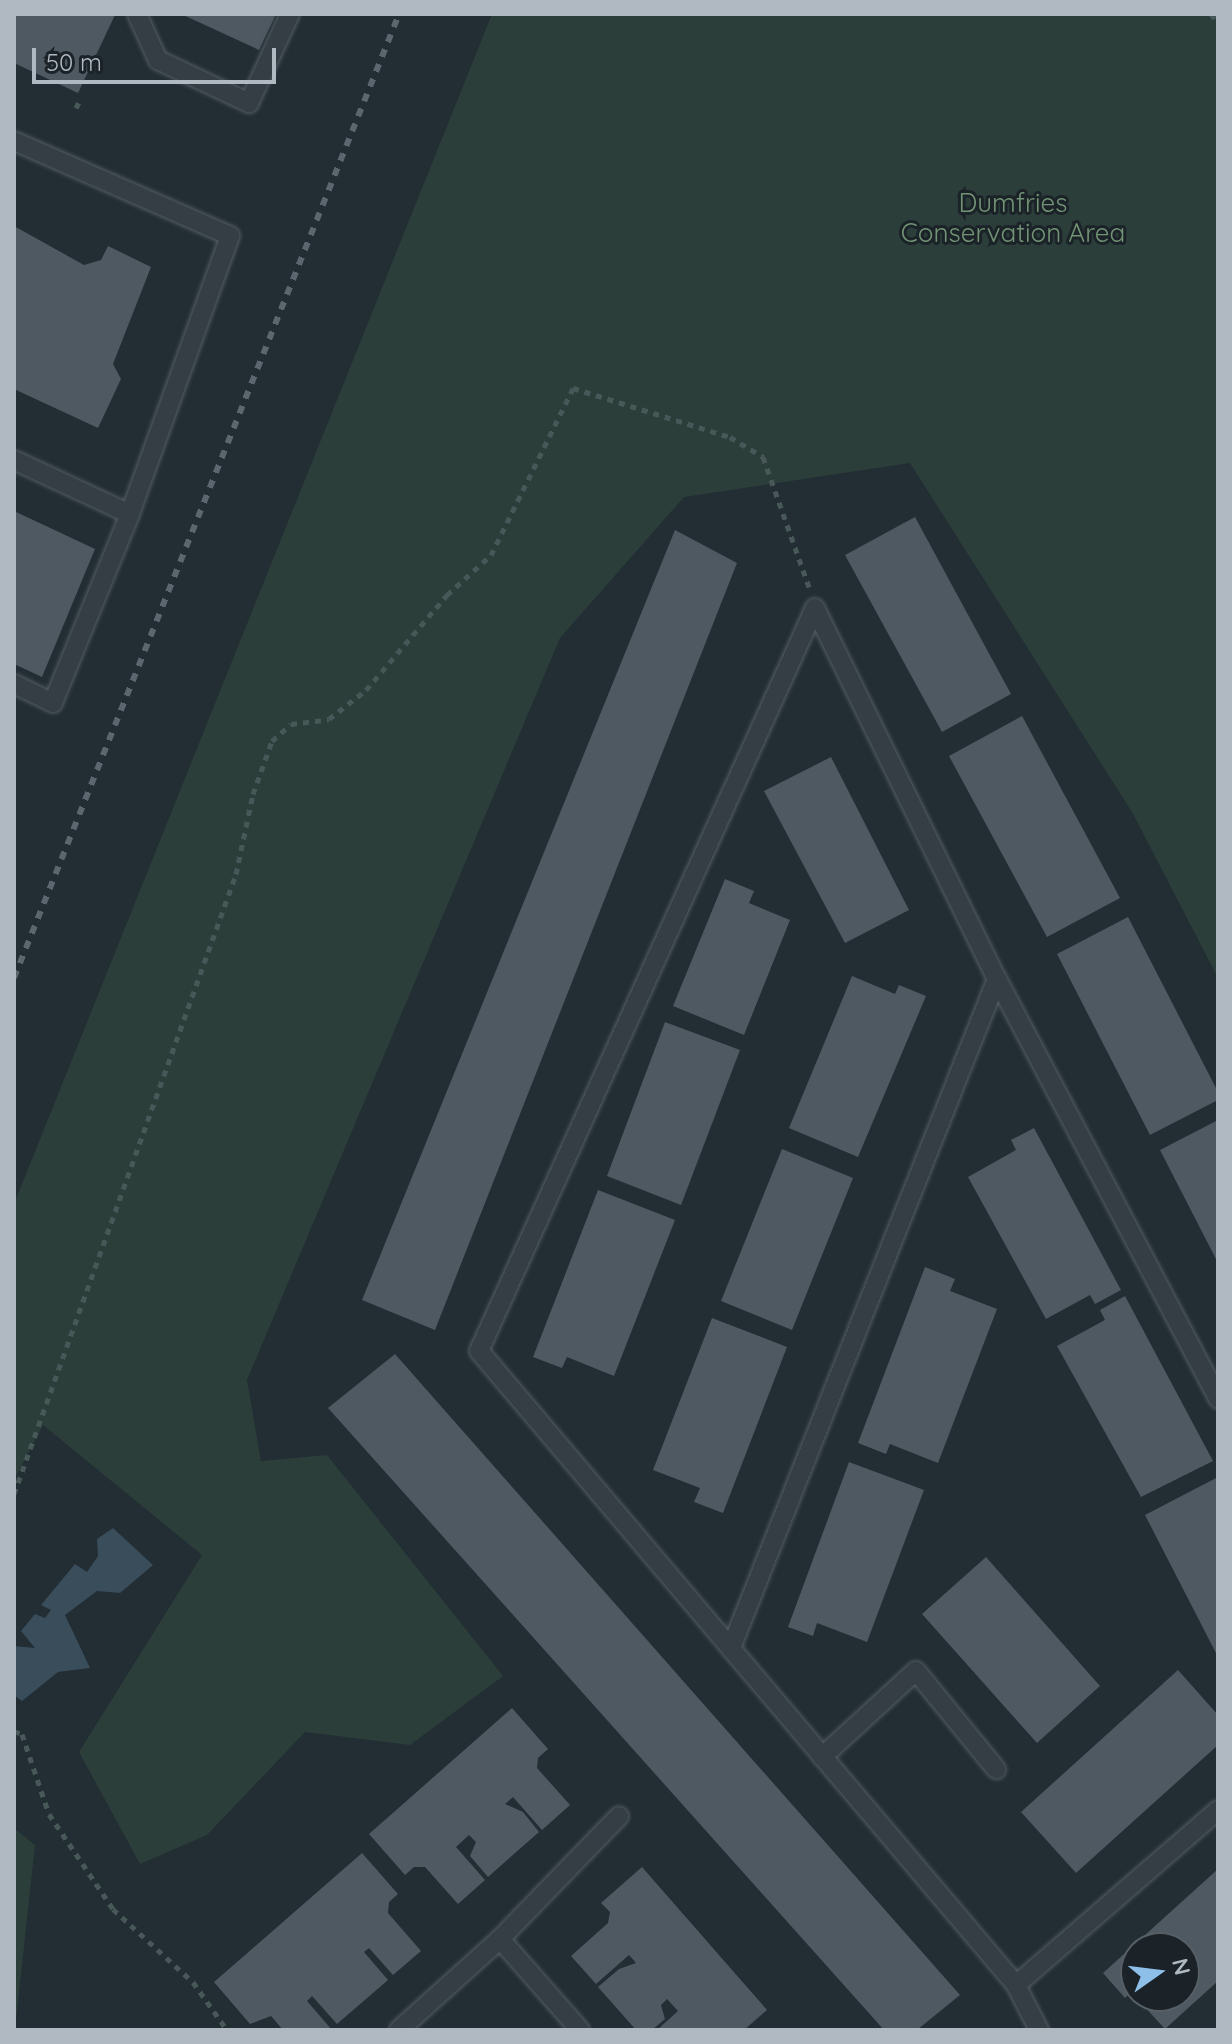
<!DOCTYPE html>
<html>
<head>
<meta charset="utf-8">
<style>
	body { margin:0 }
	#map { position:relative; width:1232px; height:2044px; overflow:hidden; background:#222d34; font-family:Quicksand,sans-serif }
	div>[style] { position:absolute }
	.green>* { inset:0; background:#2b3e3a }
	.water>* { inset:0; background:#394d5b }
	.building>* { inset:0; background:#4e5962 }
	.path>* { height:5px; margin-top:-2.5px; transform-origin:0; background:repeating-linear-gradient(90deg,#485858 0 6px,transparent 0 12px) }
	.roads { filter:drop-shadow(0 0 2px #535c62) drop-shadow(0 0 2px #535c62) }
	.lane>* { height:18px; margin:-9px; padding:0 9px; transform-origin:9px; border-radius:9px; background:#353e45 }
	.rail>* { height:6px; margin-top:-3px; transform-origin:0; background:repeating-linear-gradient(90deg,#5c666e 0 8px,transparent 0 16px) }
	span { translate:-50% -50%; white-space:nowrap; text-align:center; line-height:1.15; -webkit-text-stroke:6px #1b2329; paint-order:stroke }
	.park-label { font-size:26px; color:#729474 }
	.frame { position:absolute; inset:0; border:16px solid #b0b9c1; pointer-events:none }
	.north { position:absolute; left:1120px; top:1932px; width:80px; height:80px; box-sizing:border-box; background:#1b2329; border:2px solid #575f66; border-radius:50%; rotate:76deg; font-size:22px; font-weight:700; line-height:32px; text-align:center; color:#b0b9c1 }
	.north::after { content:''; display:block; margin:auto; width:28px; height:36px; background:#8dbfe9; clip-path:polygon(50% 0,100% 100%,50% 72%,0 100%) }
	.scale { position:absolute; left:32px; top:48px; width:244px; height:36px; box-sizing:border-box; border:4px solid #b0b9c1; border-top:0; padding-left:10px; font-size:24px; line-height:28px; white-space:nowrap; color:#b0b9c1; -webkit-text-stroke:6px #1b2329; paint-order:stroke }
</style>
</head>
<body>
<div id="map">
	<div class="green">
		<div style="clip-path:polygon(492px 14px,1218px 14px,1218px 978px,1132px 812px,910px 463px,684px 497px,560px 638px,247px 1380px,261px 1461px,327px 1455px,503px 1676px,410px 1745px,305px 1732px,207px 1835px,140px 1864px,79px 1752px,202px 1555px,43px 1425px,14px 1480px,14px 1204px)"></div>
		<div style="clip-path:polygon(14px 1828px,35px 1845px,15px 2030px,14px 2030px)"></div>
	</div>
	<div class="water">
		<div style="clip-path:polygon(113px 1528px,153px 1565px,120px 1593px,97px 1591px,65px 1615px,90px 1668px,58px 1672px,22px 1701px,14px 1695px,14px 1646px,35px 1648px,21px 1631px,35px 1614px,45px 1618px,51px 1610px,41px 1605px,75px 1564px,87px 1572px,98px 1556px,97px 1539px)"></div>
	</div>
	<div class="building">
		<div style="clip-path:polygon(14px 14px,115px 15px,78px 93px,14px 63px)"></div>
		<div style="clip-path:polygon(181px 14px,276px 14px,259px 50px)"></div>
		<div style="clip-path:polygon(14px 226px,84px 265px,101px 260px,108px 246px,151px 267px,113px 364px,121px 379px,98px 428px,14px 389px)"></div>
		<div style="clip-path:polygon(14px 511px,95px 549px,42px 677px,14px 664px)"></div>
		<div style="clip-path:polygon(915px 517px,1011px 694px,942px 732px,845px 555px)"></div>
		<div style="clip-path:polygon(675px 530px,737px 563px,435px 1330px,362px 1300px)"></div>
		<div style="clip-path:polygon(1022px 716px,1120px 898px,1047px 937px,949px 756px)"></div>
		<div style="clip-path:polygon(831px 757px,909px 910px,845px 943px,764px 791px)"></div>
		<div style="clip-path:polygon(725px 879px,754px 891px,749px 903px,790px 920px,744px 1035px,673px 1006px)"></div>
		<div style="clip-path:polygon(1128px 917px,1218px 1092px,1218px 1100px,1150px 1135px,1057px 954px)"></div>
		<div style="clip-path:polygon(852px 976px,895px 994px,899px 985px,926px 996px,858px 1157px,789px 1128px)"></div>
		<div style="clip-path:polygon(665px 1022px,740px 1050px,681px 1205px,607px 1176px)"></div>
		<div style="clip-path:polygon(1218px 1120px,1218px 1263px,1160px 1150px)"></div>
		<div style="clip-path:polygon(1034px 1128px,1121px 1290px,1095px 1304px,1090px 1295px,1046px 1319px,968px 1177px,1016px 1150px,1011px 1140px)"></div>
		<div style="clip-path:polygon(782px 1149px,853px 1178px,792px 1330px,721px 1301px)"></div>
		<div style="clip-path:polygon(598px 1190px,675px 1220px,614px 1376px,567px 1357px,562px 1368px,533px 1357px)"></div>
		<div style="clip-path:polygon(925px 1267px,955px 1279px,950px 1291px,997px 1309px,938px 1463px,890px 1444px,886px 1454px,858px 1443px)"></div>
		<div style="clip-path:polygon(1125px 1296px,1213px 1461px,1141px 1497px,1057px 1346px,1105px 1320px,1100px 1310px)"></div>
		<div style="clip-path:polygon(712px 1318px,787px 1347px,723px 1513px,694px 1502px,700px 1488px,653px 1470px)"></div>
		<div style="clip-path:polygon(395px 1354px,960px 1995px,917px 2030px,884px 2030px,328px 1408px)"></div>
		<div style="clip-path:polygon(849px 1462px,924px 1490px,867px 1642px,817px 1623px,813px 1636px,788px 1627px)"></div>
		<div style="clip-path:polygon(1218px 1477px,1218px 1657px,1145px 1515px)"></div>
		<div style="clip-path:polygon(986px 1557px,1100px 1686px,1037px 1743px,922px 1614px)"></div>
		<div style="clip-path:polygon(1178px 1670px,1218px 1715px,1218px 1745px,1076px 1873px,1021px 1812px)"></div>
		<div style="clip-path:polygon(512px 1708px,548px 1749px,538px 1758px,537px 1768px,570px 1805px,542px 1830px,513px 1797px,505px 1804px,523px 1812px,539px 1832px,488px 1877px,470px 1856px,476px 1842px,469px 1835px,456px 1847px,485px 1880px,458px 1904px,425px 1867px,414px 1867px,405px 1875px,369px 1834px)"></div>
		<div style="clip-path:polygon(362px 1853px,398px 1894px,389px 1902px,388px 1913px,421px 1951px,393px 1975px,369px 1948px,364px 1952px,388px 1980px,337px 2024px,312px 1996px,307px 2001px,332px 2030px,283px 2030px,271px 2016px,250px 2024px,214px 1982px)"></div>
		<div style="clip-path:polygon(642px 1867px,767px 2010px,744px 2030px,657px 2030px,678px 2011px,667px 1999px,661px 2005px,665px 2019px,652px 2030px,636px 2030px,598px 1987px,619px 1969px,636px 1963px,629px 1955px,596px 1984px,571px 1956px,608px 1923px,610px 1912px,601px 1903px)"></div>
		<div style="clip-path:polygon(evenodd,1218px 1869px,1218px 1981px,1165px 2029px,1131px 1992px,1125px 1998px,1103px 1973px,1218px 1869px,1136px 1948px,1184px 1948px,1184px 1996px,1136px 1996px,1136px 1948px)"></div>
	</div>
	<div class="path">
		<div style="left:1211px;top:14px;width:11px;rotate:49deg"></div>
		<div style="left:76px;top:108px;width:9px;rotate:-63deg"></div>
		<div style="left:14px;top:1494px;width:659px;rotate:-70.3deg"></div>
		<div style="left:236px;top:874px;width:82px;rotate:-78deg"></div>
		<div style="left:253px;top:794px;width:56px;rotate:-70.3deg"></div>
		<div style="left:272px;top:741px;width:25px;rotate:-42deg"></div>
		<div style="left:291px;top:724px;width:38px;rotate:-7deg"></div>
		<div style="left:329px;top:719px;width:47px;rotate:-38.1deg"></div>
		<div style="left:366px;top:690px;width:125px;rotate:-49.5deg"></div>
		<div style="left:447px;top:595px;width:59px;rotate:-42.3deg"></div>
		<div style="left:491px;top:555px;width:186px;rotate:-63.8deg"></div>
		<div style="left:573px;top:388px;width:164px;rotate:17.3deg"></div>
		<div style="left:730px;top:437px;width:39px;rotate:31deg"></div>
		<div style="left:763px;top:457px;width:138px;rotate:70.5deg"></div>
		<div style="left:14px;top:1731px;width:9px;rotate:21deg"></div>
		<div style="left:22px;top:1734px;width:84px;rotate:71.4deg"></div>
		<div style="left:49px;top:1814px;width:115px;rotate:56deg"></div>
		<div style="left:113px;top:1909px;width:108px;rotate:42.4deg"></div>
		<div style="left:193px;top:1982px;width:59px;rotate:54.7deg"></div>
	</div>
	<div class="roads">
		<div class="lane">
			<div style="left:137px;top:14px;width:51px;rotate:65.5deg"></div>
			<div style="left:158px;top:60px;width:101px;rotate:25.3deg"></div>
			<div style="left:249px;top:103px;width:98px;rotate:-65.3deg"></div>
			<div style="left:14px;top:141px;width:236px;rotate:23.7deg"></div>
			<div style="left:230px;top:236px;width:295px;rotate:109.8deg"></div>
			<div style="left:130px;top:514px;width:204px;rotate:112.2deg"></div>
			<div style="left:53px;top:703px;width:43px;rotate:-154deg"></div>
			<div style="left:14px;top:460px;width:128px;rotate:25deg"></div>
			<div style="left:731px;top:1648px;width:720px;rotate:-68.32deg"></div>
			<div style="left:822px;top:1757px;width:127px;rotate:-42.5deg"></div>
			<div style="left:916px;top:1671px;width:127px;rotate:50.8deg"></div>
			<div style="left:500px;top:1939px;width:121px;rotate:48.7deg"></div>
			<div style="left:1016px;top:1985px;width:267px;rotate:-40.9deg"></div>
			<div style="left:399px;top:2030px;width:136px;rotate:-42deg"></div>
			<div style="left:500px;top:1939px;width:171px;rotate:-45.9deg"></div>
			<div style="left:1039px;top:2030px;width:51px;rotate:-117.1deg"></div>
			<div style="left:1016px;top:1985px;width:831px;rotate:-130.26deg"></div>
			<div style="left:479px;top:1351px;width:815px;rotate:-65.67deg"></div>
			<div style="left:815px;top:608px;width:413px;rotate:63.9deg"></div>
			<div style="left:997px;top:979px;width:475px;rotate:62.2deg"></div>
		</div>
	</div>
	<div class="rail">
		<div style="left:14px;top:978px;width:1038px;rotate:-68.23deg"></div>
	</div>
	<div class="park-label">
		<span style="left:1013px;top:218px">Dumfries<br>Conservation Area</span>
	</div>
	<div class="frame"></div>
	<div class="north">N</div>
	<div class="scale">50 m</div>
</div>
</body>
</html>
